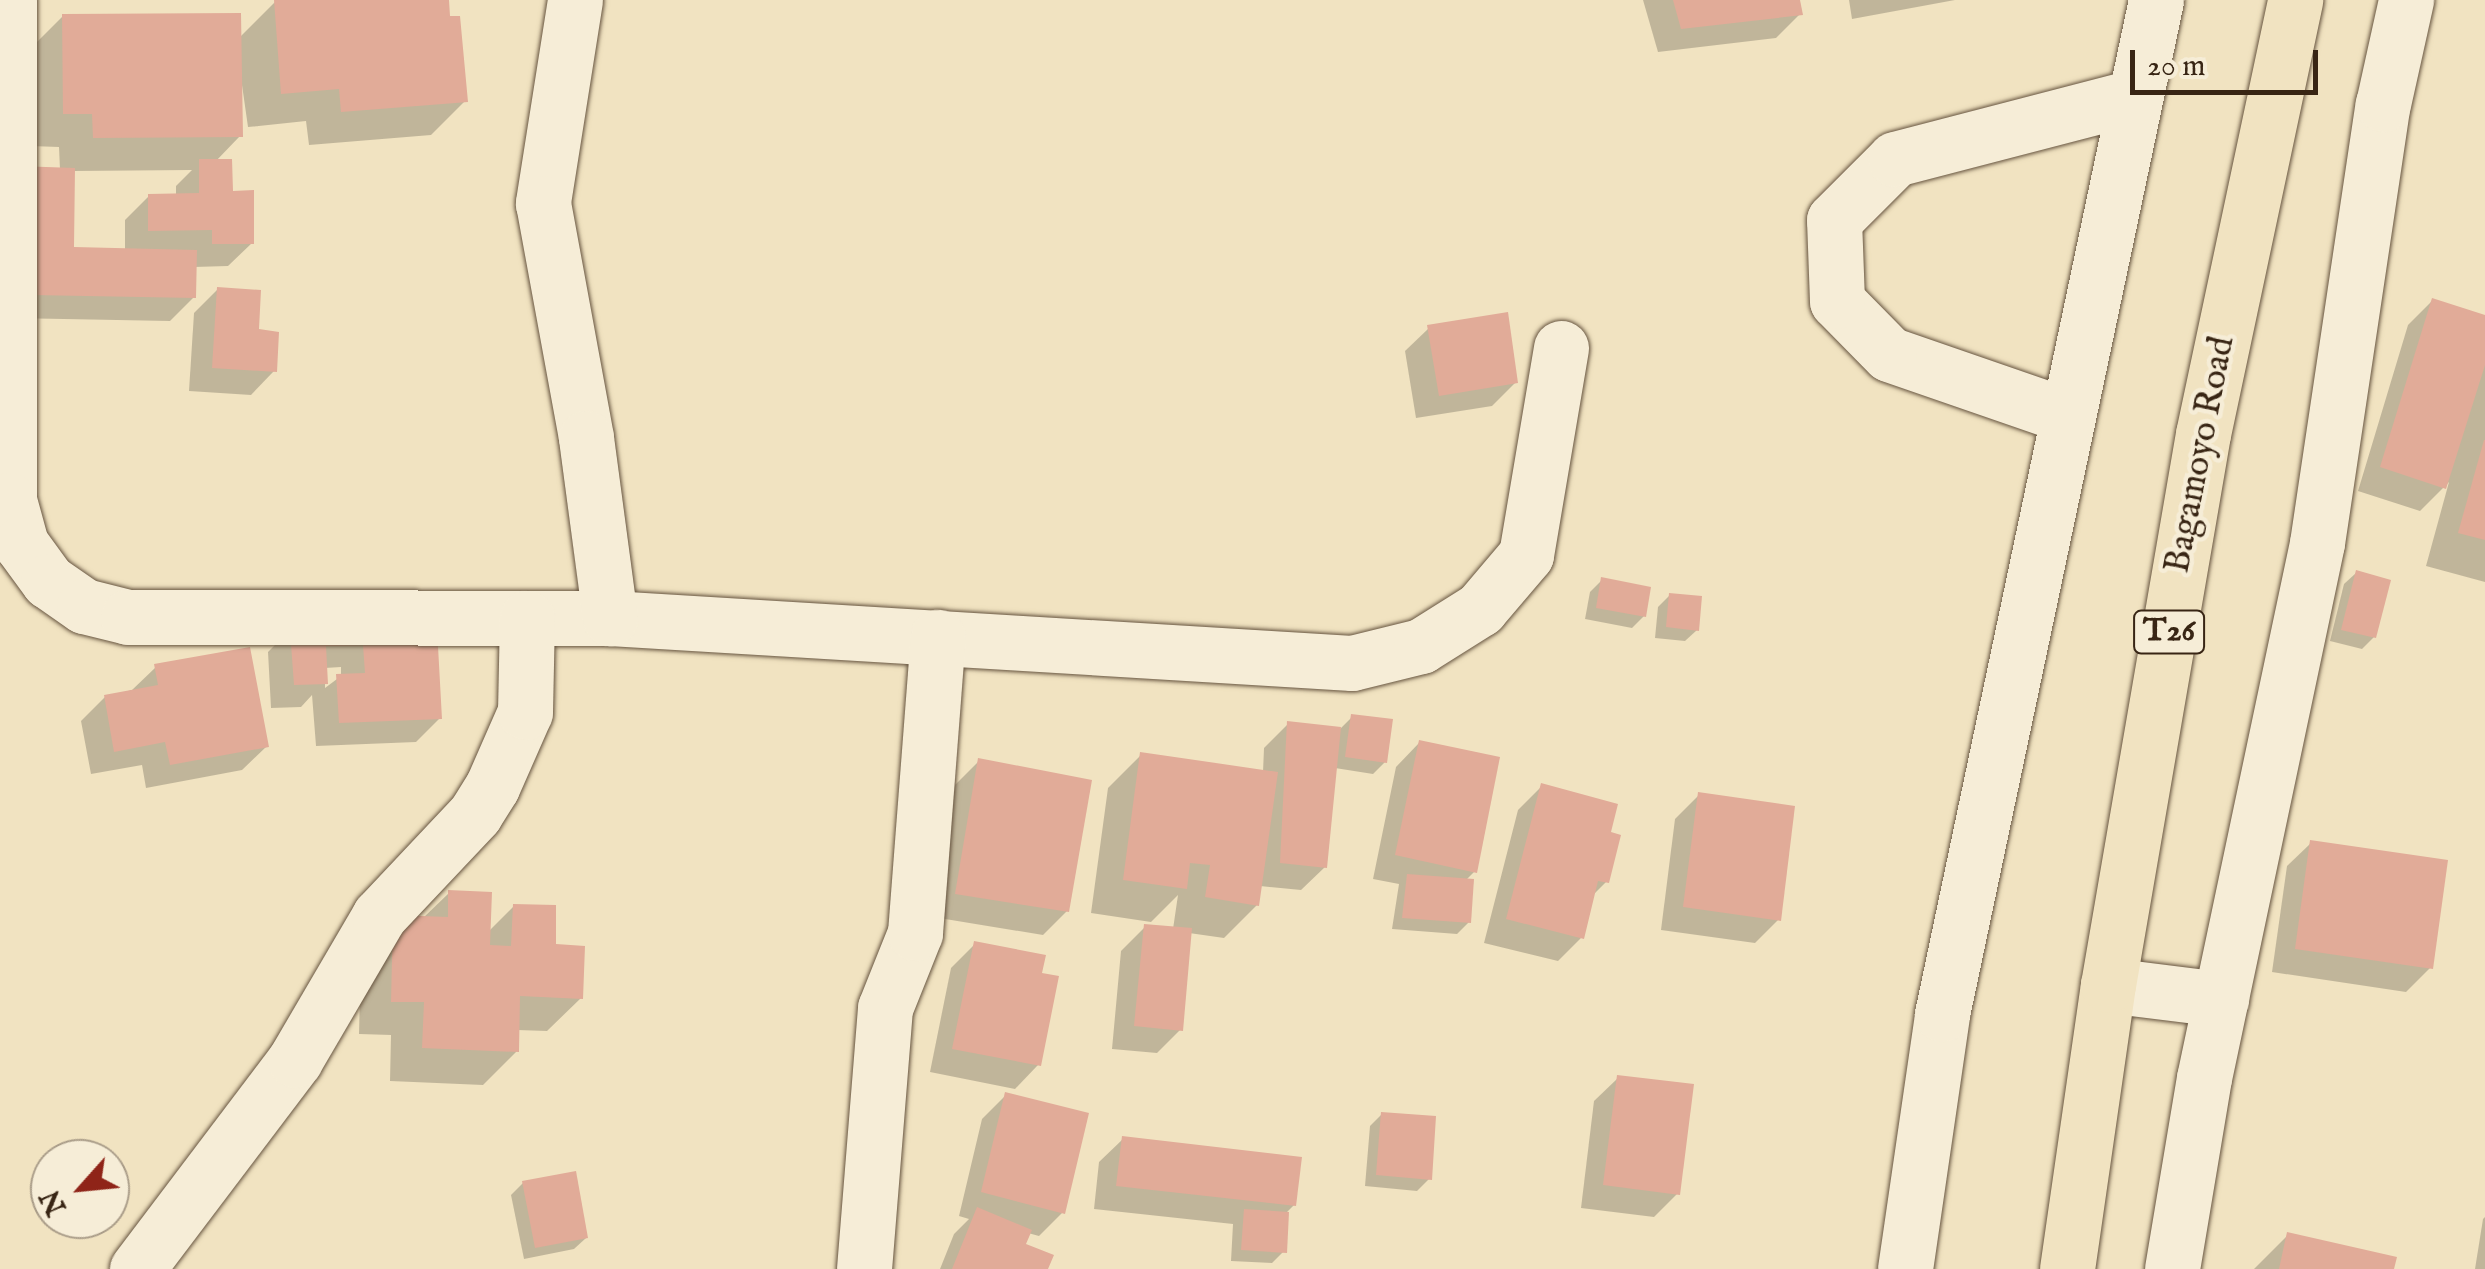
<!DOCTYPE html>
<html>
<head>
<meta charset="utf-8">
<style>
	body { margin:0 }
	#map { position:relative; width:2485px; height:1269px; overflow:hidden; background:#f1e3c1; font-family:"IM FELL English",serif }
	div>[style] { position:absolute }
	.shadow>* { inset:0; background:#0003 }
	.building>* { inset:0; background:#e1ab98 }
	.roads { filter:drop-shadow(0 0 2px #66543f) drop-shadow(0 0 2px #66543f) }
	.minor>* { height:55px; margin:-27.5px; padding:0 27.5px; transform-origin:27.5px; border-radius:27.5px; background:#f6edd7 }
	.highway>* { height:55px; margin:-27.5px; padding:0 27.5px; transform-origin:27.5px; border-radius:27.5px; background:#f1e3c1 }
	span { translate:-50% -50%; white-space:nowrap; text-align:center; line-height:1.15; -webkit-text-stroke:9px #f6edd7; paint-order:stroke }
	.shield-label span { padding:2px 8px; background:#f6edd7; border:2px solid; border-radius:8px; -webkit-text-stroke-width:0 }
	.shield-label { font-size:32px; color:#382514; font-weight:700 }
	.street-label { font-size:35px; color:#382514 }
	.north { position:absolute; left:30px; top:1139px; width:100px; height:100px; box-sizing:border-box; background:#f6edd7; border:2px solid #aa9d89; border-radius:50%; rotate:243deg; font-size:28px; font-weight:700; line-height:40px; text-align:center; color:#382514 }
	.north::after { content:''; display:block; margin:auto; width:35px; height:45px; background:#8f2418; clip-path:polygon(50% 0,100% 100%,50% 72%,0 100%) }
	.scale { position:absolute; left:2130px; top:50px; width:188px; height:45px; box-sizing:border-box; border:5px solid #382514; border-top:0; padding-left:12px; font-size:30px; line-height:35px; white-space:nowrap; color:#382514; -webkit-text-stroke:8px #f6edd7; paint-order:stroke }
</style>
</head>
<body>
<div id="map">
	<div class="shadow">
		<div style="clip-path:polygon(evenodd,446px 0,465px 101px,431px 135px,309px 145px,306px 121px,248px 127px,239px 64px,240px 136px,215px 162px,252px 243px,228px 266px,194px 267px,194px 297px,170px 321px,10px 318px,60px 170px,59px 147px,30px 146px,29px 50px,63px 16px,239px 38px,275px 2px,446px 0,192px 170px,176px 186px,176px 196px,149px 196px,125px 220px,125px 251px,71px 250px,73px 171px,192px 170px)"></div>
		<div style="clip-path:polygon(1643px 0,1798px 0,1800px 14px,1776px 38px,1658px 52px)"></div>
		<div style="clip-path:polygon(1849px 0,1955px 0,1852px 19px)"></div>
		<div style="clip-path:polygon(218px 289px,256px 332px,274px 371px,251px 395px,189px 391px,194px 313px)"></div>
		<div style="clip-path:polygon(2432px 301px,2485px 317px,2485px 582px,2426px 566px,2449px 482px,2420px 511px,2358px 491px,2408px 325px)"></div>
		<div style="clip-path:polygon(1429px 328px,1516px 382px,1492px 406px,1416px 418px,1405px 351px)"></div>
		<div style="clip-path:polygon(2356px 573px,2374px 637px,2362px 649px,2330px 641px,2344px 584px)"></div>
		<div style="clip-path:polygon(1602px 580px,1644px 616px,1632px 628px,1585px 619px,1590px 592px)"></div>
		<div style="clip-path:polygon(1670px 595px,1697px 630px,1685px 641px,1655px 638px,1658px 607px)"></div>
		<div style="clip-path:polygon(evenodd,292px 628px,435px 630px,440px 718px,416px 742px,316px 746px,312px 695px,301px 707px,271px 708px,268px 652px,292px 628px,341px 667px,341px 676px,325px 688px,325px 668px,341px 667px)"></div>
		<div style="clip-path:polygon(156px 667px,266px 747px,242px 770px,146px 788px,142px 765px,91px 774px,81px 721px,105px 697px,132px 690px)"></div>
		<div style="clip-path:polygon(1352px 717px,1385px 762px,1373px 774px,1335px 768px,1325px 867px,1301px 890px,1260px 886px,1257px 905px,1224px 938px,1189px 933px,1180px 1030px,1157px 1053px,1112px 1049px,1121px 951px,1145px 927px,1173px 929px,1178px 895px,1151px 922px,1091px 913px,1108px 788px,1141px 755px,1263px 772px,1264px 748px,1288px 724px,1339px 730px)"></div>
		<div style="clip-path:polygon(1419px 743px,1475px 871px,1465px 881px,1469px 922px,1457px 934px,1392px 929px,1399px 884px,1373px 879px,1396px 767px)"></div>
		<div style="clip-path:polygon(979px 761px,1067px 911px,1043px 935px,933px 917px,955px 785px)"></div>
		<div style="clip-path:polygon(1542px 786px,1607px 834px,1606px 882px,1591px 897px,1581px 938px,1558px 961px,1484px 943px,1518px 810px)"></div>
		<div style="clip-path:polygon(1699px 795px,1778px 920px,1755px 943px,1661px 930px,1675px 819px)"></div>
		<div style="clip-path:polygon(2311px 843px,2430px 968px,2406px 992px,2272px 972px,2287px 866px)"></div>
		<div style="clip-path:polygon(449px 893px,488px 932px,514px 906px,553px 947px,581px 998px,547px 1031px,517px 1030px,517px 1051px,483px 1085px,390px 1081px,391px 1035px,359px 1034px,361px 951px,423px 918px)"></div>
		<div style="clip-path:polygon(975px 944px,1039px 975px,1038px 1065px,1015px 1089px,930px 1072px,951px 968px)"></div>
		<div style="clip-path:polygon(1618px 1078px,1678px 1193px,1654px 1217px,1581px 1208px,1594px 1101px)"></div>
		<div style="clip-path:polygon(1006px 1095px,1063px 1212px,1039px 1236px,1028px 1233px,1023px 1245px,1046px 1269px,940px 1269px,954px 1234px,969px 1219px,959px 1216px,982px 1119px)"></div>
		<div style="clip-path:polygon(1382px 1114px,1429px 1179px,1417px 1191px,1365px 1186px,1370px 1126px)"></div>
		<div style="clip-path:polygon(1123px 1139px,1294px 1205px,1287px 1212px,1284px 1251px,1272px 1263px,1231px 1261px,1233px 1224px,1094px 1209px,1099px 1162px)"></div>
		<div style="clip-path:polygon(523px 1183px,586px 1238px,574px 1249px,524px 1259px,511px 1195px)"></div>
		<div style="clip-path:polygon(2485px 1217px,2485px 1269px,2475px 1269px,2483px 1219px)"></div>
		<div style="clip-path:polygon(2288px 1235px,2392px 1269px,2254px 1269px)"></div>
	</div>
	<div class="building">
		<div style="clip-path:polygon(274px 0,449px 0,450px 16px,460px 16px,468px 102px,341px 112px,339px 89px,281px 94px)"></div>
		<div style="clip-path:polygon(1673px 0,1800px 0,1803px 15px,1681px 29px)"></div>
		<div style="clip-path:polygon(241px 13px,243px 137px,93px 138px,92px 114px,63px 114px,62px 14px)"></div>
		<div style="clip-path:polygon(199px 159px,232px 159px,233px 191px,254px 190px,254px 244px,212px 244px,212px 230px,148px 231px,148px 194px,199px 193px)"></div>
		<div style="clip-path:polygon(17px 166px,75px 168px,74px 247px,197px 250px,196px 298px,32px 295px)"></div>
		<div style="clip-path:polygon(217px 287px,261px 290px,259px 329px,279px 332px,277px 372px,212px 368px)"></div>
		<div style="clip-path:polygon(2432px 298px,2485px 315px,2485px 365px,2446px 489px,2380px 467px)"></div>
		<div style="clip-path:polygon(1508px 312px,1518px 383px,1439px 396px,1427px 325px)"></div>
		<div style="clip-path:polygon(2484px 440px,2485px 440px,2485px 540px,2458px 533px)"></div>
		<div style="clip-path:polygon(2356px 570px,2391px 580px,2376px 638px,2341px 630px)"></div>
		<div style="clip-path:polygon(1601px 577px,1651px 587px,1646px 617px,1596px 608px)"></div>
		<div style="clip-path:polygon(1669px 593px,1702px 596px,1699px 631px,1666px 627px)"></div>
		<div style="clip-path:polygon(437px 628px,442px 719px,339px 723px,336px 674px,365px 673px,363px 645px,326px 646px,328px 684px,294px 685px,291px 644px)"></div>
		<div style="clip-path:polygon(250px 647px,269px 747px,170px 765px,165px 742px,114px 752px,104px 695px,158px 685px,154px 664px)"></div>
		<div style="clip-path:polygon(1351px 714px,1393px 719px,1387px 763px,1345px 757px)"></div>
		<div style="clip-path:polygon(1287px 721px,1341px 727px,1327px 868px,1280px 863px)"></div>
		<div style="clip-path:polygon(1419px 740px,1500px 757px,1477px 873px,1395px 855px)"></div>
		<div style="clip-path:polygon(1140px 752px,1278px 772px,1259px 906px,1205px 897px,1210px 865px,1190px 863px,1187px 889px,1123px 880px)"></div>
		<div style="clip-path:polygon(978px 758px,1092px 780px,1069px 912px,955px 894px)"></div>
		<div style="clip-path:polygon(1541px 783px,1618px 804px,1611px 832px,1621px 835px,1609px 883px,1598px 881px,1584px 939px,1506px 919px)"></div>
		<div style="clip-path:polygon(1698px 792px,1795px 806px,1781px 921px,1683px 907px)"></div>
		<div style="clip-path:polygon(2310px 840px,2448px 860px,2433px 969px,2295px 949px)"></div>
		<div style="clip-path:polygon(1407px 874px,1474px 879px,1471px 923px,1402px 918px)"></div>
		<div style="clip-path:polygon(448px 890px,492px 892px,490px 945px,511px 946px,513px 904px,556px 905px,556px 944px,585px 946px,583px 999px,520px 996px,519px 1052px,422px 1048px,424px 1002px,391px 1002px,393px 915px,448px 917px)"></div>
		<div style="clip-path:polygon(1144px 924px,1192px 928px,1183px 1031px,1134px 1026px)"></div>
		<div style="clip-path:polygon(974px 941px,1046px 955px,1042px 973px,1059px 976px,1041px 1066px,952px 1049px)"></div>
		<div style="clip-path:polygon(1617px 1075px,1694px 1084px,1680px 1195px,1603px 1185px)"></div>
		<div style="clip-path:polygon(1005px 1092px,1089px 1113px,1065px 1214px,981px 1192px)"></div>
		<div style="clip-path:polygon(1381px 1112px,1436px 1116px,1432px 1180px,1376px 1175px)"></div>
		<div style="clip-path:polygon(1122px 1136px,1302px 1157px,1296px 1206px,1116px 1186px)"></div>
		<div style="clip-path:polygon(576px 1171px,588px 1238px,535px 1248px,522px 1181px)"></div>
		<div style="clip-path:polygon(977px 1207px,1032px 1230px,1026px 1244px,1054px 1255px,1048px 1269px,952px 1269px)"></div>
		<div style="clip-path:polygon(1244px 1209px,1289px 1212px,1287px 1253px,1241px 1250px)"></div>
		<div style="clip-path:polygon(2287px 1232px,2397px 1257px,2394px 1269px,2279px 1269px)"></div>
	</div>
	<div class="roads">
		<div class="minor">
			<div style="left:9px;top:0;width:500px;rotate:90deg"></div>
			<div style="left:9px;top:500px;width:46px;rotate:74.7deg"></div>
			<div style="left:21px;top:544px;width:46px;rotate:53.9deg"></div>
			<div style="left:48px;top:581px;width:44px;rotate:34.8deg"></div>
			<div style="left:84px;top:606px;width:45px;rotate:14deg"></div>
			<div style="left:128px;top:617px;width:482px;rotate:0.1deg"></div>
			<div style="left:610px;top:618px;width:743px;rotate:3.47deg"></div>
			<div style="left:1352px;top:663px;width:71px;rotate:-13.8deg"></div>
			<div style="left:1421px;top:646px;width:70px;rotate:-32.1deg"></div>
			<div style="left:1480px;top:609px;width:71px;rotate:-49.6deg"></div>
			<div style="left:1526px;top:555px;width:210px;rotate:-80.4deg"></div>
			<div style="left:575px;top:0;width:206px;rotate:99deg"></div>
			<div style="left:543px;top:203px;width:239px;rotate:79.6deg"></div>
			<div style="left:586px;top:438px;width:182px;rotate:82.4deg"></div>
			<div style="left:2068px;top:416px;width:189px;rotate:-160.9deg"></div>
			<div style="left:1889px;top:354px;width:74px;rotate:-134.5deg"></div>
			<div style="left:1837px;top:301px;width:81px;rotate:-92.1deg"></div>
			<div style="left:1834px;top:220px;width:86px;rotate:-45deg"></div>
			<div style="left:1895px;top:159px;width:246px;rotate:-14.6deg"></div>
			<div style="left:2108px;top:985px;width:114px;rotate:7.1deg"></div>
			<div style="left:137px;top:1269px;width:262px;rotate:-52.9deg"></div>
			<div style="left:295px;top:1060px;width:167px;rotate:-59.7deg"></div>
			<div style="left:379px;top:916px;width:140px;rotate:-46.7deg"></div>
			<div style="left:475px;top:814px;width:32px;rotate:-58deg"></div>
			<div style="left:492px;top:787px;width:82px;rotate:-66.3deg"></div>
			<div style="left:525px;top:712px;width:94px;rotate:-88.8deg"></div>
			<div style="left:864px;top:1269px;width:262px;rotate:-85.4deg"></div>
			<div style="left:885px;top:1008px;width:81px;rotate:-68.2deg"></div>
			<div style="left:915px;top:933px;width:297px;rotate:-85.6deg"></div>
			<div style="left:1905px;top:1269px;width:258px;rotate:-81.7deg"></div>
			<div style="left:1942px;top:1014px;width:1036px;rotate:-78.08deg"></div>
			<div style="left:2172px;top:1269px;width:194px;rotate:-80.5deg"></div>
			<div style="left:2204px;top:1078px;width:547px;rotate:-78.07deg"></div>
			<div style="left:2317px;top:543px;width:444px;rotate:-81.5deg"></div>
			<div style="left:2383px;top:104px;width:107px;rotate:-77.5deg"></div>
		</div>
		<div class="highway">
			<div style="left:2067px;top:1269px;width:287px;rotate:-81.8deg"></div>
			<div style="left:2108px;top:985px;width:559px;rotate:-80.22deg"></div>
			<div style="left:2203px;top:434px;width:444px;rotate:-78deg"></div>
		</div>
	</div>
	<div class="shield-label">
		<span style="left:2169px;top:632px">T26</span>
	</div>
	<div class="street-label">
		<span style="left:2201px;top:455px;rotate:-79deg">Bagamoyo Road</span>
	</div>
	<div class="north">N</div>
	<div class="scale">20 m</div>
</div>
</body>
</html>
